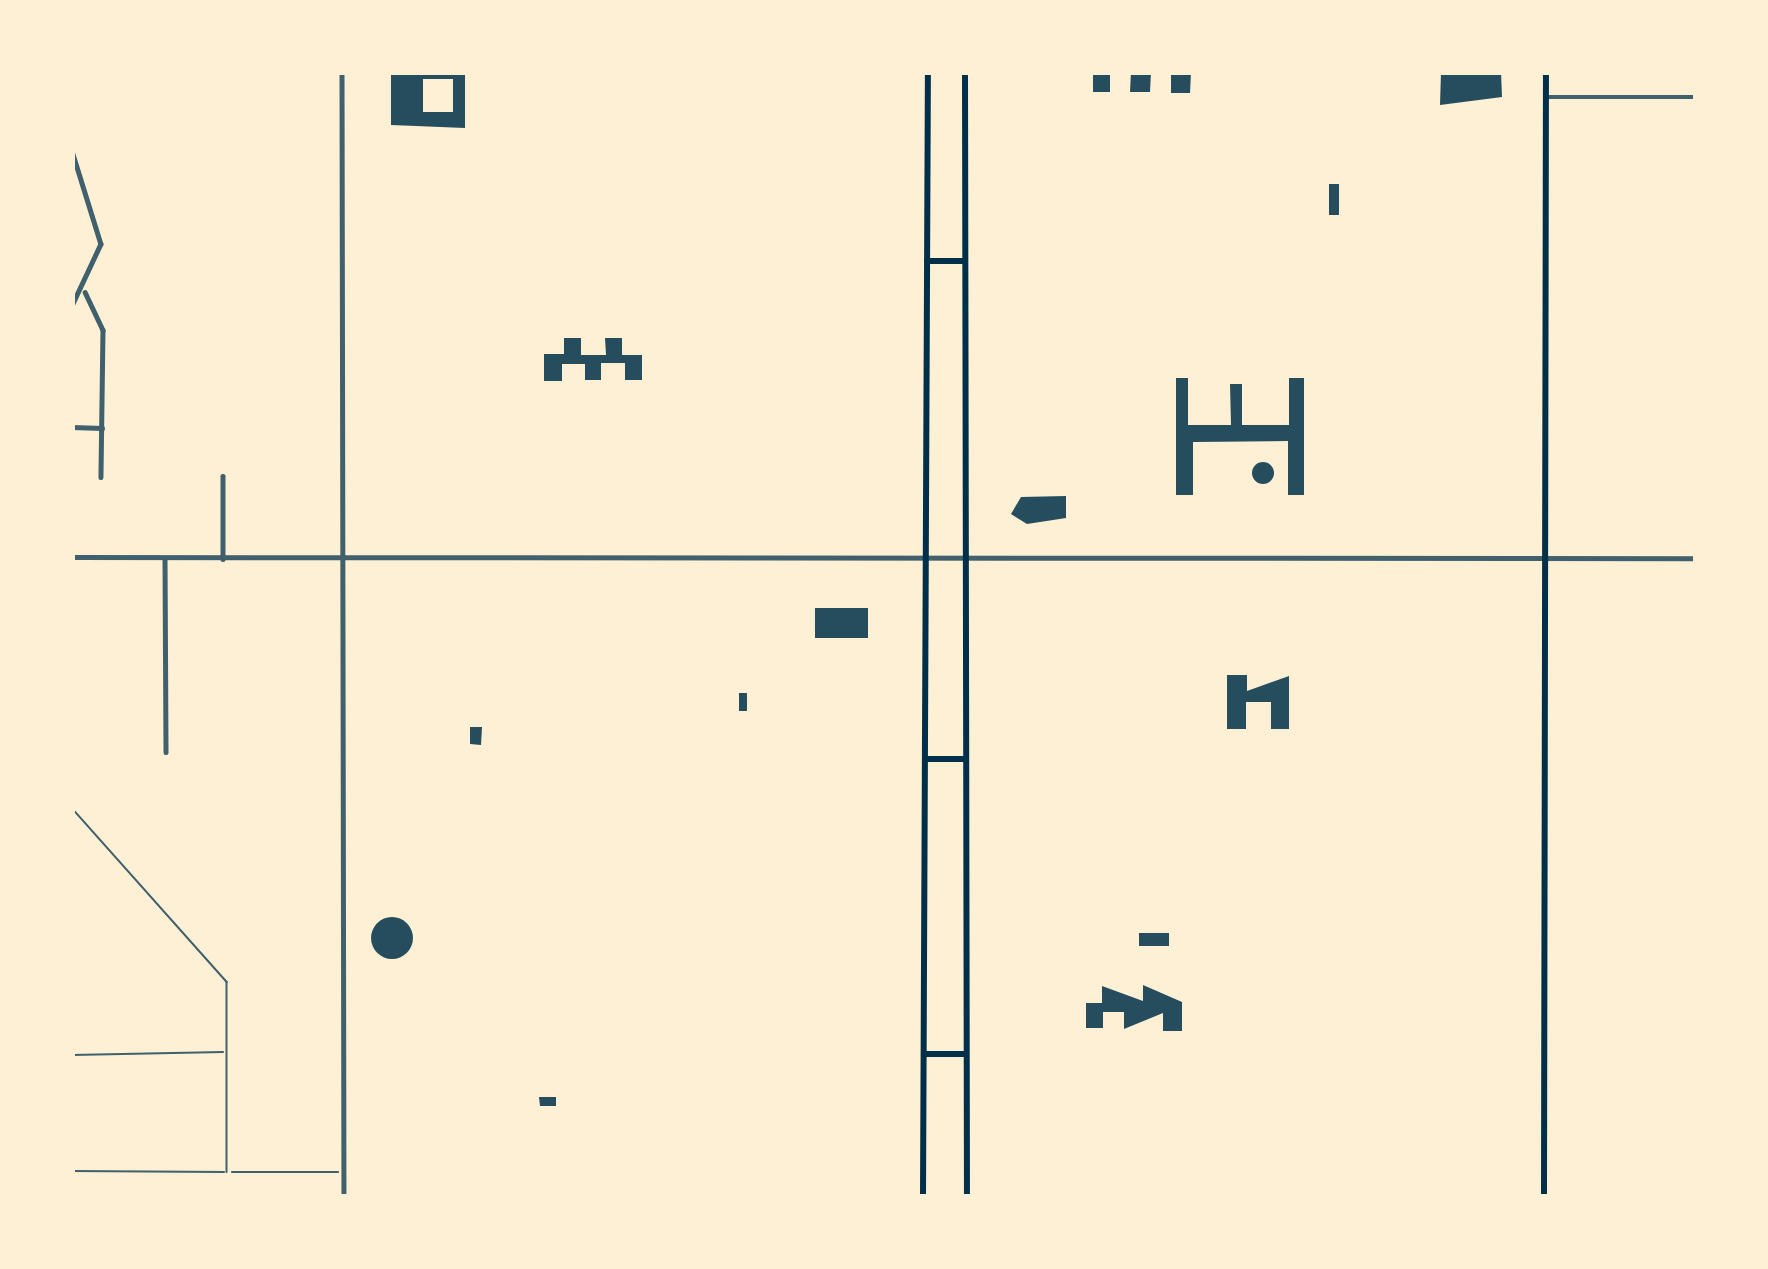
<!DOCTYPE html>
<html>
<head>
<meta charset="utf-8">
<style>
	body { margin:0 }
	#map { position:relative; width:1768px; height:1269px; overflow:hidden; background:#fdf0d5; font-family:Spectral,serif }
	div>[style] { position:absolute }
	.building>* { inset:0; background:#264d5e }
	.round { border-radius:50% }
	.service>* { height:1.5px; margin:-0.75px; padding:0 0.75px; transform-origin:0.75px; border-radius:0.75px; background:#3f606c }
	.minor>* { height:4.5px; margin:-2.25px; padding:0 2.25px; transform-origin:2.25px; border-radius:2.25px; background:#3f606c }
	.tertiary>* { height:4.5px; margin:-2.25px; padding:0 2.25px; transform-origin:2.25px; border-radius:2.25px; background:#3f606c }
	.secondary>* { height:6px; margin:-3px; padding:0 3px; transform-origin:3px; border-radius:3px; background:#003049 }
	span { translate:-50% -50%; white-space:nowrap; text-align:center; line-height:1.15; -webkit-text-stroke:12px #fdf0d5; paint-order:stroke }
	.frame { position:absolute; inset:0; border:75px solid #fdf0d5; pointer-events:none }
</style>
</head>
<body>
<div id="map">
	<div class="building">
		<div style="clip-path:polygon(evenodd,391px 72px,465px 72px,465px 128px,391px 125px,391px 72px,423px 79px,453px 79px,453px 112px,423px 112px,423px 79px)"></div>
		<div style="clip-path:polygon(1093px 72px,1110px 72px,1110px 92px,1093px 92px)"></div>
		<div style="clip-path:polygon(1131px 72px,1151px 72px,1150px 92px,1130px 92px)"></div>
		<div style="clip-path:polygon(1171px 72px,1191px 72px,1190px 93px,1171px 93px)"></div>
		<div style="clip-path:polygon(1441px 72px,1501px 72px,1502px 97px,1440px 105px)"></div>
		<div style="clip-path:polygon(1329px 184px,1339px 184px,1339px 215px,1329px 215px)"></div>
		<div style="clip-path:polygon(564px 338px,581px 338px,581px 355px,606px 355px,605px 338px,622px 338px,622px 355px,642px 355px,642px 380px,625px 380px,625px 363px,601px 363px,601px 380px,585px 380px,585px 364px,562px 364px,562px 381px,544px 381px,544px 354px,564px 354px)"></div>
		<div style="clip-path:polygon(1176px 378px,1188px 378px,1188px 425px,1231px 425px,1230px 384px,1242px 384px,1242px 425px,1289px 425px,1289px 378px,1304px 378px,1304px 495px,1288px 495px,1288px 441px,1193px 442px,1193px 495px,1176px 495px)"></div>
		<div class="round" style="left:1252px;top:462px;width:22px;height:22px"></div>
		<div style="clip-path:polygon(1066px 496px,1066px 518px,1027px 524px,1011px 514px,1021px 497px)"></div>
		<div style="clip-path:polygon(815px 608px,868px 608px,868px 638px,815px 638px)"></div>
		<div style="clip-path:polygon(1227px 675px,1247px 675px,1247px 691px,1289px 676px,1289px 729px,1271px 729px,1271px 702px,1246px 702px,1246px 729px,1227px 729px)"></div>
		<div style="clip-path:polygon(739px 693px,747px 693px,747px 711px,739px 711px)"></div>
		<div style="clip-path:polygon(470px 727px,482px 727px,481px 745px,470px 744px)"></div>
		<div class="round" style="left:371px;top:917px;width:42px;height:42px"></div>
		<div style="clip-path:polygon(1139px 933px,1169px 933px,1169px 946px,1139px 946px)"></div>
		<div style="clip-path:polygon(1143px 985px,1182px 1002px,1182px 1031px,1163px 1031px,1163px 1013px,1124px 1029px,1124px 1012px,1103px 1012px,1103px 1028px,1086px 1028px,1086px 1003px,1102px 1003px,1102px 986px,1143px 1001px)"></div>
		<div style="clip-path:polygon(539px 1097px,556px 1097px,556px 1106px,540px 1106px)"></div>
	</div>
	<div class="service">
		<div style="left:72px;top:808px;width:233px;rotate:48.3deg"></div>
		<div style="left:227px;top:982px;width:190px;rotate:90deg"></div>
		<div style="left:72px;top:1055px;width:151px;rotate:-1.1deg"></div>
		<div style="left:72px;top:1171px;width:152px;rotate:0.4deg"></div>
		<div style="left:232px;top:1172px;width:106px"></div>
	</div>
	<div class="minor">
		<div style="left:85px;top:292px;width:42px;rotate:64.7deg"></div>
		<div style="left:103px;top:330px;width:147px;rotate:90.8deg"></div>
		<div style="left:72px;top:427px;width:30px;rotate:2deg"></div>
		<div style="left:223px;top:476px;width:83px;rotate:90deg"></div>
		<div style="left:165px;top:558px;width:194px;rotate:89.7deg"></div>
	</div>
	<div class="tertiary">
		<div style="left:342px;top:72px;width:1125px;rotate:89.9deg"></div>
		<div style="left:1547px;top:97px;width:149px"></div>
		<div style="left:72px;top:151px;width:97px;rotate:72.7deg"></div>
		<div style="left:101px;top:244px;width:68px;rotate:115.1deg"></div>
		<div style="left:72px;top:557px;width:1624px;rotate:0.04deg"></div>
	</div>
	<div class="secondary">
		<div style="left:965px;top:72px;width:1125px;rotate:89.9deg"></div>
		<div style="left:927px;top:261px;width:37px"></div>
		<div style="left:925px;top:759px;width:41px"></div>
		<div style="left:924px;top:1054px;width:42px"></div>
		<div style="left:923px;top:1197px;width:1125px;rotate:-89.75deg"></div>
		<div style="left:1544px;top:1197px;width:1125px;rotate:-89.9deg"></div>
	</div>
	<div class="frame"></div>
</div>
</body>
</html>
